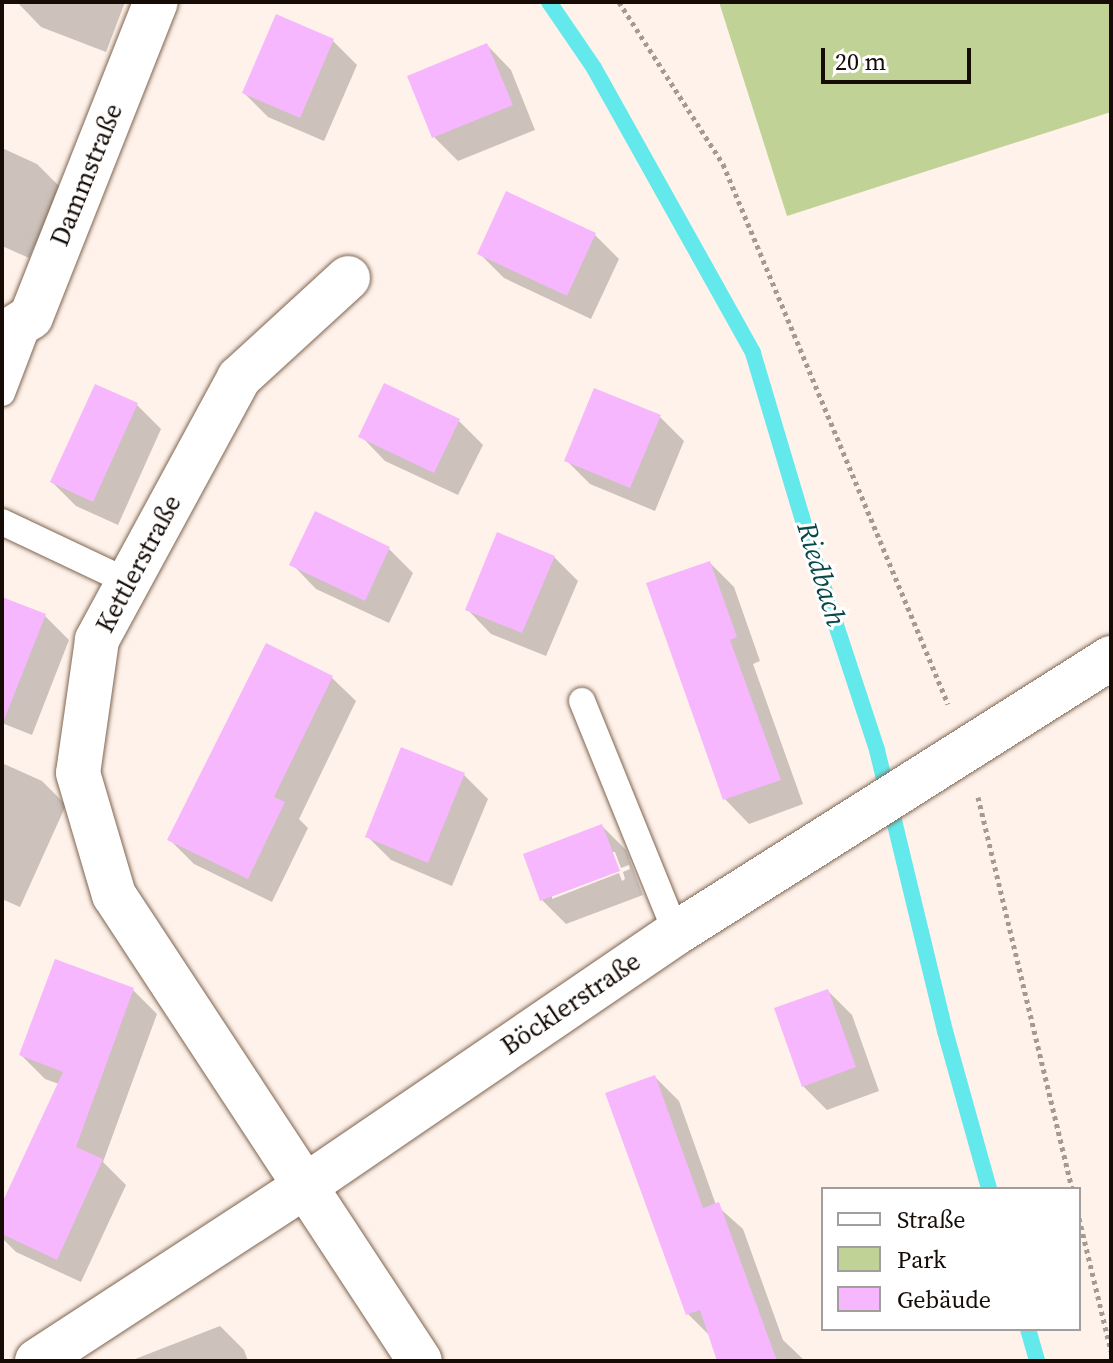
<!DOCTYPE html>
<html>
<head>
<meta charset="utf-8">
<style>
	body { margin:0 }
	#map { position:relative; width:1113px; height:1363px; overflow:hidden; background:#fff2ea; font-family:"Source Serif 4",serif }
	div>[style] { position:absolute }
	.green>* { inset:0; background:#c0d296 }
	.shadow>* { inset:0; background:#0003 }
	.stream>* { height:16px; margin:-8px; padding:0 8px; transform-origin:8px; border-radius:8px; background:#63e9ec }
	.building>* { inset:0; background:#f6b7fe }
	.path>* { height:5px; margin-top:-2.5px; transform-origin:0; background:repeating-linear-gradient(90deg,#a59a92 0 4px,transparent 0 8px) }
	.roads { filter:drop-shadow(0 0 2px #7f6551) drop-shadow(0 0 2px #7f6551) }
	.lane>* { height:26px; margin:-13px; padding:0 13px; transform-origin:13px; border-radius:13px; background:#fff }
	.street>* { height:44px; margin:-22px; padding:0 22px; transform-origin:22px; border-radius:22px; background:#fff }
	span { translate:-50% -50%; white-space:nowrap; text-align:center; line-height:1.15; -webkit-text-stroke:6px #fff; paint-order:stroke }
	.street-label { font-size:26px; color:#160c05 }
	.water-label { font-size:28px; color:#0a494a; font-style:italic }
	.frame { position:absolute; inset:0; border:4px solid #160c05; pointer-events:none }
	.legend { position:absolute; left:821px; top:1187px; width:260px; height:144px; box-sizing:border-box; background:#fff; border:2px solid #a29e9b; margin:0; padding:10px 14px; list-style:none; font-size:24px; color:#160c05 }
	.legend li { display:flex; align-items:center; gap:16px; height:40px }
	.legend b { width:40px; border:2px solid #a29e9b }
	.scale { position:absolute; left:821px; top:48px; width:150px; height:36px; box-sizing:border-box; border:4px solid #160c05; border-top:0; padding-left:10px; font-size:24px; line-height:28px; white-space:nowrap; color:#160c05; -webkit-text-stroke:6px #fff; paint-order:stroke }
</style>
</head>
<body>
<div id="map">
	<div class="green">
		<div style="clip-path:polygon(719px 2px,1111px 2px,1111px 112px,787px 216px)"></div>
	</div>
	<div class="shadow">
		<div style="clip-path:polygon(17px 2px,125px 2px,106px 52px,41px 27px)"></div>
		<div style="clip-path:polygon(333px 41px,357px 65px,324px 141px,268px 117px,244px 93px)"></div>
		<div style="clip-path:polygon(487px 45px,511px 70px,535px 130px,458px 161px,434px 137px)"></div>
		<div style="clip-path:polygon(2px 148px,37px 164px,61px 188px,29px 258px,2px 246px)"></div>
		<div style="clip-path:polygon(595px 235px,619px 259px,591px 319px,504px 278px,480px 254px)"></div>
		<div style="clip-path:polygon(96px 386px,137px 405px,161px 429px,118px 525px,76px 506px,52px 482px)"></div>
		<div style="clip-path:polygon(660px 417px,684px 441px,655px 511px,590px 484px,566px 460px)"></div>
		<div style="clip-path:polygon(459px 421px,483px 445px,458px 495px,385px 461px,361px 436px)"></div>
		<div style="clip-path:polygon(389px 549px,413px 573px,389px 623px,316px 589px,292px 564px)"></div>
		<div style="clip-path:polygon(554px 557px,578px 581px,546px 656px,491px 634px,467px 609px)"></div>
		<div style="clip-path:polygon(710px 563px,734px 587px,760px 661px,753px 664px,803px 804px,749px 824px,725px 799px)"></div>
		<div style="clip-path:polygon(2px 599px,45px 616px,69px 640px,32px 735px,2px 723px)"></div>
		<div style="clip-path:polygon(331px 677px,356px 701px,299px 819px,308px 828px,272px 902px,194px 864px,170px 840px)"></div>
		<div style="clip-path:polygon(2px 763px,42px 781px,66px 805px,20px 907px,2px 899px)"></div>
		<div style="clip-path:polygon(464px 775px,488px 799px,452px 886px,391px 860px,367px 836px)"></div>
		<div style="clip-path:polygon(evenodd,602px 826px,626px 850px,643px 895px,566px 924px,542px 900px,602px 826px,611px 852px,615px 852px,621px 868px,629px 865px,630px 869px,623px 872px,625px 879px,622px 881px,619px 873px,552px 899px,552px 895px,611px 852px)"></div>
		<div style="clip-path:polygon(133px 990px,157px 1014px,103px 1162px,126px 1185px,81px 1282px,16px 1252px,2px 1238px,2px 1207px,59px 1084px,45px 1079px,21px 1055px)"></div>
		<div style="clip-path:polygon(828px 991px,852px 1015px,879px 1091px,827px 1110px,803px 1086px)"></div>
		<div style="clip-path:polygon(655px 1077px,679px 1101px,716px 1205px,743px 1229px,783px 1340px,805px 1361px,719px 1361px,711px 1337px,688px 1314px)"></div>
		<div style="clip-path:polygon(220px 1326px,244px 1350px,248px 1361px,130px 1361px)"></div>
	</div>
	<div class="stream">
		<div style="left:549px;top:2px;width:80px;rotate:55.7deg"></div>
		<div style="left:594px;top:68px;width:326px;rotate:60.8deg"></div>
		<div style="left:753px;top:353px;width:214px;rotate:73.4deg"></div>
		<div style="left:814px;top:558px;width:202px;rotate:71.8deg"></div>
		<div style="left:877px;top:750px;width:289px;rotate:76.4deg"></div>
		<div style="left:945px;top:1031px;width:164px;rotate:74.4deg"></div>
		<div style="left:1028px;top:1329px;width:33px;rotate:74deg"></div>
	</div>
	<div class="building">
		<div style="clip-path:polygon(276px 14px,334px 39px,300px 118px,242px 93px)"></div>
		<div style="clip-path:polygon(487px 43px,513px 105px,432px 138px,407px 76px)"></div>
		<div style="clip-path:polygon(506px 191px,596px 233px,567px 296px,477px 254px)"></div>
		<div style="clip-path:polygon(384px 383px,460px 419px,434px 473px,358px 437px)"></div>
		<div style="clip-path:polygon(95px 384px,138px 403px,93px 502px,50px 482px)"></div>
		<div style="clip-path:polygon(594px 388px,661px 415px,630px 488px,564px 461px)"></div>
		<div style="clip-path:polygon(315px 511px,390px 547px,365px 601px,289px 565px)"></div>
		<div style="clip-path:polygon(497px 532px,555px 556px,522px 633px,465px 610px)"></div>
		<div style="clip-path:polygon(710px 561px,737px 637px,730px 640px,781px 780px,723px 800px,646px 583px)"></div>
		<div style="clip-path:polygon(2px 597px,46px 614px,4px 720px,2px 720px)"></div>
		<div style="clip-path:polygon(266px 643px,333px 676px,274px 797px,285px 802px,248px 879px,167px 840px)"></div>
		<div style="clip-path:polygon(401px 747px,465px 773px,428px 863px,365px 837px)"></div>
		<div style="clip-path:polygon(602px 824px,620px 871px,540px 901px,523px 854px)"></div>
		<div style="clip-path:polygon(55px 959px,134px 988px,76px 1147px,103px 1159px,57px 1260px,2px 1234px,2px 1203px,63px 1072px,19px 1055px)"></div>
		<div style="clip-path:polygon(828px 989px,856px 1067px,802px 1087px,774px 1008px)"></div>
		<div style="clip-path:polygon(655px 1075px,703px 1208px,719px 1202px,777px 1361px,717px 1361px,700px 1310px,686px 1315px,605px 1093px)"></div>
	</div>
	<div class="path">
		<div style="left:619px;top:2px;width:193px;rotate:57.3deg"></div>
		<div style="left:723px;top:164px;width:585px;rotate:67.38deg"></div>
		<div style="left:978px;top:797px;width:403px;rotate:76.5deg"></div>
		<div style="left:1079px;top:1218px;width:137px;rotate:76.5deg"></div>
	</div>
	<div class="roads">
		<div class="lane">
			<div style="left:2px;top:393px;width:81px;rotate:-69.1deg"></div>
			<div style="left:2px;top:522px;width:140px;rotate:25.3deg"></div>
			<div style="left:582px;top:701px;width:250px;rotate:67.9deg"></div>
		</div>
		<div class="street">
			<div style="left:348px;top:278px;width:148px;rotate:137.5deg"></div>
			<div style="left:239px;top:378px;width:298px;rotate:118.5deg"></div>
			<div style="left:97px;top:640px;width:134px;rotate:98.1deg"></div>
			<div style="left:78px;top:773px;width:127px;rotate:73.6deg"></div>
			<div style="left:114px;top:895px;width:557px;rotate:56.71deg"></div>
			<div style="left:2px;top:335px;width:34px;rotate:-32deg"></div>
			<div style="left:31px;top:317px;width:339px;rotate:-68.4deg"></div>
			<div style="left:37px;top:1361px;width:320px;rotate:-33.1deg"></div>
			<div style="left:305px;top:1186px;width:449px;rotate:-34.3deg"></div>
			<div style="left:676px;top:933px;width:515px;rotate:-32.3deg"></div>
		</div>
	</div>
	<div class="street-label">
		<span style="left:87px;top:175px;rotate:-68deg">Dammstraße</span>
		<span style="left:139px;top:564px;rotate:-62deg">Kettlerstraße</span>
		<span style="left:571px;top:1004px;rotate:-34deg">Böcklerstraße</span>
	</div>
	<div class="water-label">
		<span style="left:822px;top:574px;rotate:73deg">Riedbach</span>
	</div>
	<div class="frame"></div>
	<ul class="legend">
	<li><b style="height:10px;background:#fff"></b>Straße</li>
	<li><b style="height:22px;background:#c0d296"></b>Park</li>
	<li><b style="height:22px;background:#f6b7fe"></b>Gebäude</li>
	</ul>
	<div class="scale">20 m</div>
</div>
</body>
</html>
